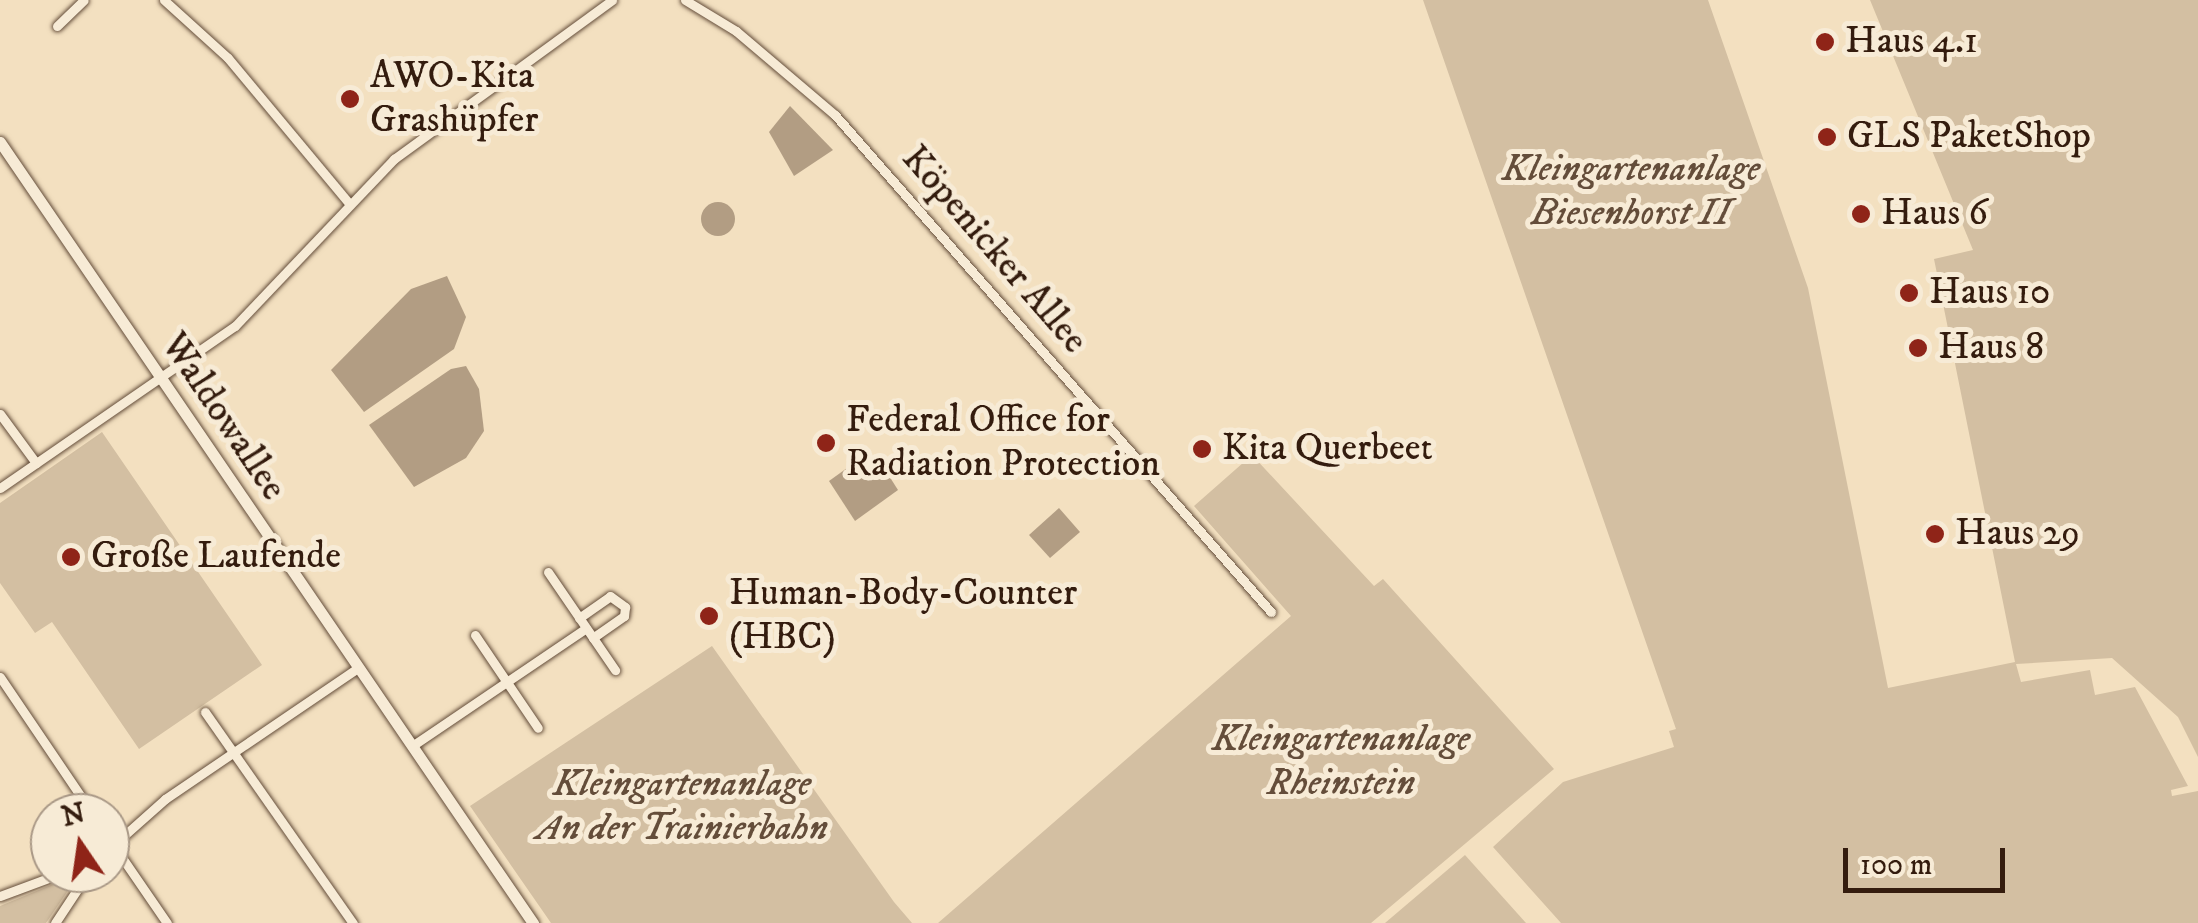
<!DOCTYPE html>
<html>
<head>
<meta charset="utf-8">
<style>
	body { margin:0 }
	#map { position:relative; width:2198px; height:923px; overflow:hidden; background:#f3e0c0; font-family:"IM FELL DW Pica",serif }
	div>[style] { position:absolute }
	.green>* { inset:0; background:#d3bfa2 }
	.water>* { inset:0; background:#b29d83 }
	.round { border-radius:50% }
	.roads { filter:drop-shadow(0 0 2px #644d3a) drop-shadow(0 0 2px #644d3a) }
	.minor>* { height:9px; margin:-4.5px; padding:0 4.5px; transform-origin:4.5px; border-radius:4.5px; background:#f7ebd6 }
	.tertiary>* { height:11px; margin:-5.5px; padding:0 5.5px; transform-origin:5.5px; border-radius:5.5px; background:#f7ebd6 }
	.dots>* { width:28px; height:28px; translate:-50% -50%; box-sizing:border-box; border:5px solid #f7ebd6; border-radius:50% }
	span { translate:-50% -50%; white-space:nowrap; text-align:center; line-height:1.15; -webkit-text-stroke:10px #f7ebd6; paint-order:stroke }
	.poi-label { font-size:38px; color:#341c0e }
	.left { translate:0 -50%; text-align:left }
	.park-label { font-size:38px; color:#644d3a; font-style:italic }
	.street-label { font-size:38px; color:#341c0e }
	.north { position:absolute; left:30px; top:793px; width:100px; height:100px; box-sizing:border-box; background:#f7ebd6; border:2px solid #a99886; border-radius:50%; rotate:347deg; font-size:28px; font-weight:700; line-height:40px; text-align:center; color:#341c0e }
	.north::after { content:''; display:block; margin:auto; width:35px; height:45px; background:#8f2418; clip-path:polygon(50% 0,100% 100%,50% 72%,0 100%) }
	.scale { position:absolute; left:1843px; top:848px; width:162px; height:45px; box-sizing:border-box; border:5px solid #341c0e; border-top:0; padding-left:12px; font-size:30px; line-height:35px; white-space:nowrap; color:#341c0e; -webkit-text-stroke:8px #f7ebd6; paint-order:stroke }
</style>
</head>
<body>
<div id="map">
	<div class="green">
		<div style="clip-path:polygon(1423px 0,1708px 0,1808px 288px,1888px 688px,2015px 662px,1934px 259px,1973px 250px,1870px 0,2198px 0,2198px 757px,2178px 717px,2112px 658px,2016px 664px,2021px 682px,2090px 670px,2095px 695px,2135px 687px,2188px 786px,2171px 790px,2172px 796px,2198px 791px,2198px 923px,1561px 923px,1493px 847px,1563px 782px,1674px 747px,1669px 731px,1676px 729px)"></div>
		<div style="clip-path:polygon(102px 432px,262px 665px,139px 749px,52px 622px,35px 633px,0 583px,0 503px)"></div>
		<div style="clip-path:polygon(1252px 455px,1374px 586px,1383px 579px,1554px 769px,1371px 923px,938px 923px,1291px 616px,1194px 506px)"></div>
		<div style="clip-path:polygon(712px 646px,894px 902px,912px 923px,551px 923px,470px 806px)"></div>
		<div style="clip-path:polygon(1465px 855px,1526px 923px,1385px 923px)"></div>
		<div style="clip-path:polygon(80px 873px,46px 923px,0 923px,0 906px)"></div>
	</div>
	<div class="water">
		<div style="clip-path:polygon(790px 106px,833px 150px,794px 176px,769px 132px)"></div>
		<div class="round" style="left:701px;top:202px;width:34px;height:34px"></div>
		<div style="clip-path:polygon(447px 276px,466px 317px,454px 349px,364px 412px,331px 370px,411px 289px)"></div>
		<div style="clip-path:polygon(466px 366px,479px 389px,484px 431px,466px 458px,414px 487px,369px 425px,451px 369px)"></div>
		<div style="clip-path:polygon(877px 457px,898px 490px,855px 521px,829px 481px,861px 458px)"></div>
		<div style="clip-path:polygon(1059px 508px,1080px 532px,1050px 558px,1029px 535px)"></div>
	</div>
	<div class="roads">
		<div class="minor">
			<div style="left:164px;top:0;width:86px;rotate:42.2deg"></div>
			<div style="left:228px;top:58px;width:187px;rotate:50.2deg"></div>
			<div style="left:685px;top:0;width:60px;rotate:31.3deg"></div>
			<div style="left:736px;top:31px;width:130px;rotate:40.3deg"></div>
			<div style="left:835px;top:115px;width:661px;rotate:48.74deg"></div>
			<div style="left:57px;top:26px;width:37px;rotate:-44deg"></div>
			<div style="left:0;top:414px;width:61px;rotate:53.7deg"></div>
			<div style="left:0;top:488px;width:285px;rotate:-34.6deg"></div>
			<div style="left:235px;top:326px;width:231px;rotate:-46.4deg"></div>
			<div style="left:394px;top:159px;width:270px;rotate:-36.1deg"></div>
			<div style="left:548px;top:572px;width:119px;rotate:55.6deg"></div>
			<div style="left:579px;top:618px;width:38px;rotate:-35deg"></div>
			<div style="left:610px;top:596px;width:19px;rotate:36deg"></div>
			<div style="left:625px;top:607px;width:9px;rotate:96deg"></div>
			<div style="left:624px;top:616px;width:38px;rotate:145deg"></div>
			<div style="left:475px;top:635px;width:112px;rotate:55.9deg"></div>
			<div style="left:0;top:677px;width:164px;rotate:55.9deg"></div>
			<div style="left:205px;top:712px;width:258px;rotate:55deg"></div>
			<div style="left:412px;top:746px;width:210px;rotate:-34.1deg"></div>
			<div style="left:112px;top:843px;width:97px;rotate:55.5deg"></div>
			<div style="left:110px;top:848px;width:74px;rotate:-41.7deg"></div>
			<div style="left:165px;top:799px;width:233px;rotate:-34.2deg"></div>
			<div style="left:0;top:896px;width:66px;rotate:-20.4deg"></div>
			<div style="left:55px;top:923px;width:60px;rotate:-56.6deg"></div>
		</div>
		<div class="tertiary">
			<div style="left:0;top:142px;width:946px;rotate:55.69deg"></div>
		</div>
	</div>
	<div class="dots">
		<div style="left:1825px;top:42px;background:#8f2418"></div>
		<div style="left:350px;top:99px;background:#8f2418"></div>
		<div style="left:1827px;top:137px;background:#8f2418"></div>
		<div style="left:1861px;top:214px;background:#8f2418"></div>
		<div style="left:1909px;top:293px;background:#8f2418"></div>
		<div style="left:1918px;top:348px;background:#8f2418"></div>
		<div style="left:826px;top:443px;background:#8f2418"></div>
		<div style="left:1202px;top:449px;background:#8f2418"></div>
		<div style="left:1935px;top:534px;background:#8f2418"></div>
		<div style="left:71px;top:557px;background:#8f2418"></div>
		<div style="left:709px;top:616px;background:#8f2418"></div>
	</div>
	<div class="poi-label">
		<span class="left" style="left:1845px;top:42px">Haus 4.1</span>
		<span class="left" style="left:370px;top:99px">AWO-Kita<br>Grashüpfer</span>
		<span class="left" style="left:1847px;top:137px">GLS PaketShop</span>
		<span class="left" style="left:1881px;top:214px">Haus 6</span>
		<span class="left" style="left:1929px;top:293px">Haus 10</span>
		<span class="left" style="left:1938px;top:348px">Haus 8</span>
		<span class="left" style="left:846px;top:443px">Federal Office for<br>Radiation Protection</span>
		<span class="left" style="left:1222px;top:449px">Kita Querbeet</span>
		<span class="left" style="left:1955px;top:534px">Haus 29</span>
		<span class="left" style="left:91px;top:557px">Große Laufende</span>
		<span class="left" style="left:729px;top:616px">Human-Body-Counter<br>(HBC)</span>
	</div>
	<div class="park-label">
		<span style="left:1631px;top:192px">Kleingartenanlage<br>Biesenhorst II</span>
		<span style="left:1341px;top:762px">Kleingartenanlage<br>Rheinstein</span>
		<span style="left:682px;top:807px">Kleingartenanlage<br>An der Trainierbahn</span>
	</div>
	<div class="street-label">
		<span style="left:994px;top:250px;rotate:49deg">Köpenicker Allee</span>
		<span style="left:223px;top:417px;rotate:56deg">Waldowallee</span>
	</div>
	<div class="north">N</div>
	<div class="scale">100 m</div>
</div>
</body>
</html>
